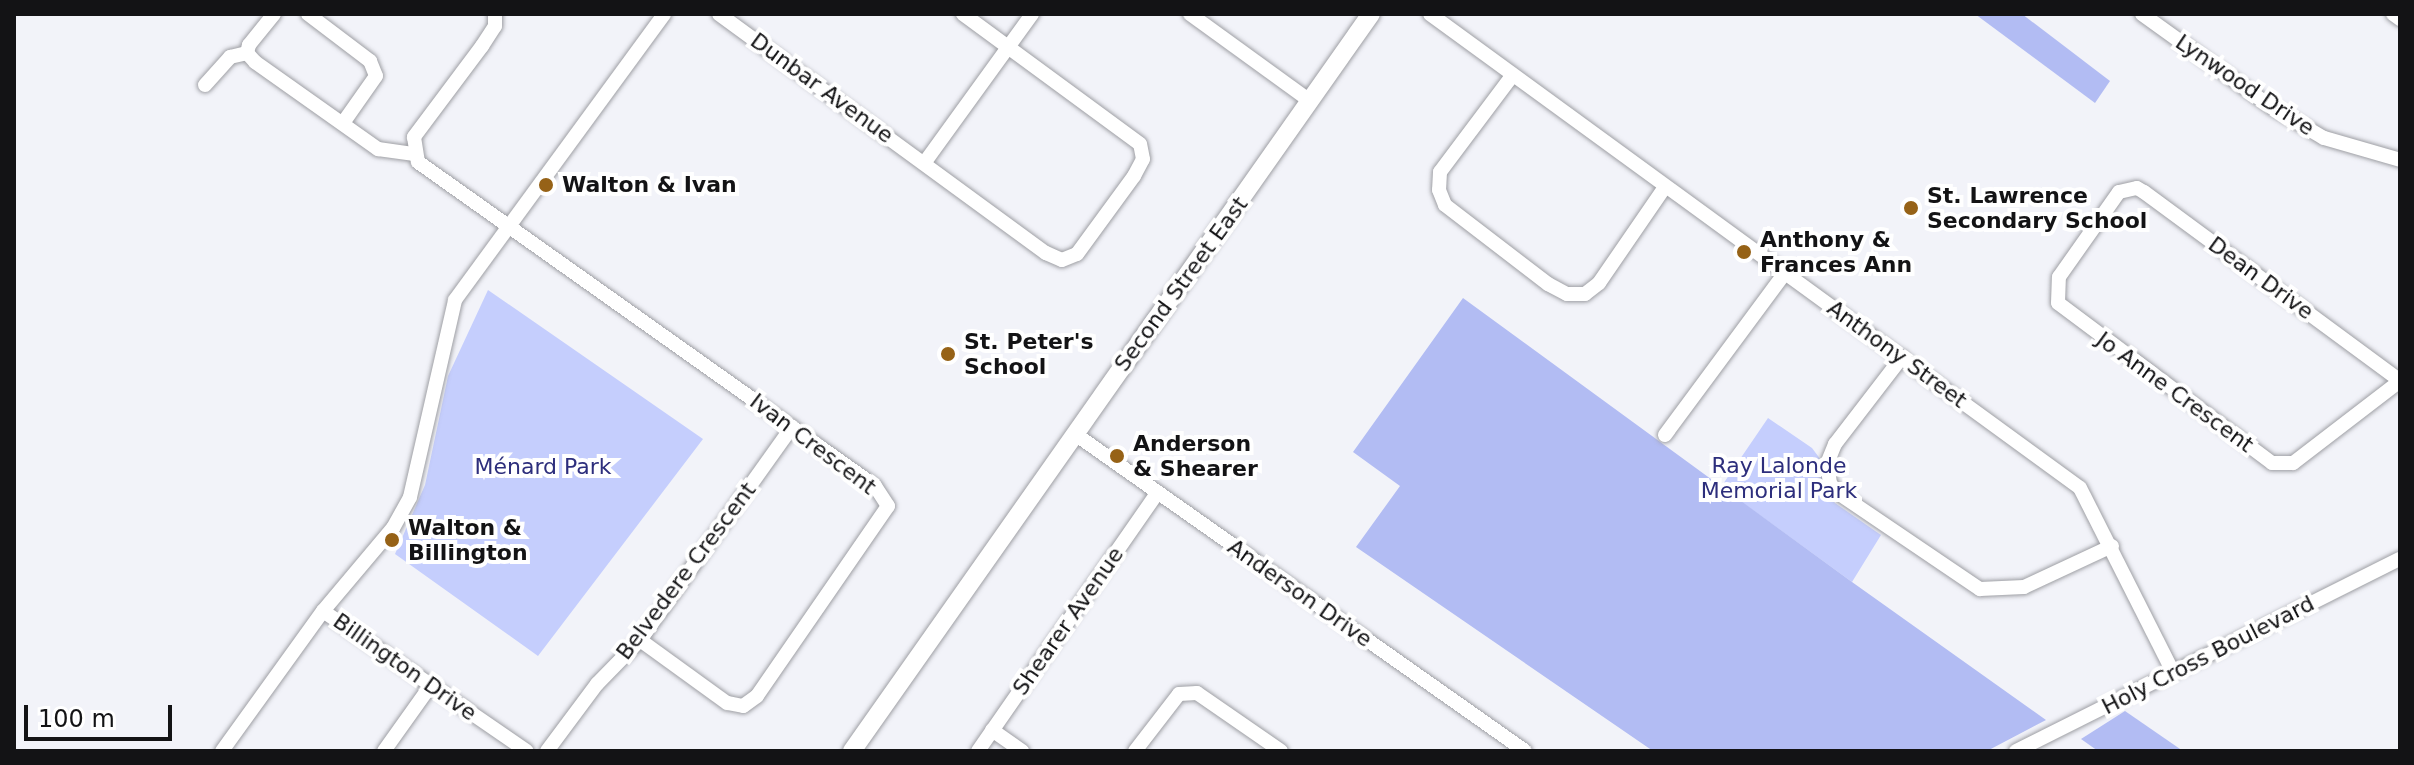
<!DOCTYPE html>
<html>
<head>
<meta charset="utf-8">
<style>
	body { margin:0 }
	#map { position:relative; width:2414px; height:765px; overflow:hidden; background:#f2f3f9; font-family:"DejaVu Sans",sans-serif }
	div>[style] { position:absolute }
	.green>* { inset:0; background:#c5cefd }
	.forest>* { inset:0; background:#b2bcf3 }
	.roads { filter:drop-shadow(0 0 2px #9e9fa4) drop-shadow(0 0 2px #9e9fa4) }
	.minor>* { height:14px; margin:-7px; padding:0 7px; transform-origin:7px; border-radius:7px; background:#fff }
	.major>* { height:18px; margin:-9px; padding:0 9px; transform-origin:9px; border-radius:9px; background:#fff }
	.dots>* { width:22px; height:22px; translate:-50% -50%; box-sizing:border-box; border:4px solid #fff; border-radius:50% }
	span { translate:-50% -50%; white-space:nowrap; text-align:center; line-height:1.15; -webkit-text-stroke:8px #fff; paint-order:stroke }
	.street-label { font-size:22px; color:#131315 }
	.poi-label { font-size:22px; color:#131315; font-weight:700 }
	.left { translate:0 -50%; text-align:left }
	.park-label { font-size:22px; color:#2d2e7c }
	.frame { position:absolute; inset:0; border:16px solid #131315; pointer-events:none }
	.scale { position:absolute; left:24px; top:705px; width:148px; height:36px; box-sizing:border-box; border:4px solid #131315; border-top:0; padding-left:10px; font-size:24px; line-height:28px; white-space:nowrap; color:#131315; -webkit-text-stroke:6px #fff; paint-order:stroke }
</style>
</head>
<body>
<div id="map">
	<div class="green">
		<div style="clip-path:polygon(488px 290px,703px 439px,538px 656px,395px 554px,425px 485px,448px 376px)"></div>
		<div style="clip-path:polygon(1768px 418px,1812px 448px,1821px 460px,1824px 489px,1835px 503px,1881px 535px,1852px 582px,1721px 487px)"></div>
	</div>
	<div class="forest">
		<div style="clip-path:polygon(1975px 14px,2022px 14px,2110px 81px,2095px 103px)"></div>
		<div style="clip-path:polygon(1463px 298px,1852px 582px,2046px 720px,1987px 751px,1653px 751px,1356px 547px,1400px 486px,1353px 452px)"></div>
		<div style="clip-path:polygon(2125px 711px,2183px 751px,2098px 751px,2081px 739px)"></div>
	</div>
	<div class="roads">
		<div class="minor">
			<div style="left:274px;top:14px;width:40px;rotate:129deg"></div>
			<div style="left:249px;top:45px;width:8px;rotate:104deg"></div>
			<div style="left:247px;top:53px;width:12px;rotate:48deg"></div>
			<div style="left:255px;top:62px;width:151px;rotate:35.3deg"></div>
			<div style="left:378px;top:149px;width:37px;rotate:8deg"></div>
			<div style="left:308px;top:14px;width:78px;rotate:37.2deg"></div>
			<div style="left:370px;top:61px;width:16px;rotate:68deg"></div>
			<div style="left:376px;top:76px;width:57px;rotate:125.1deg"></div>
			<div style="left:495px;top:14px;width:12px;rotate:90deg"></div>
			<div style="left:495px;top:26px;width:24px;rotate:123deg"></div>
			<div style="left:482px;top:46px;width:114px;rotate:126.8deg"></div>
			<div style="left:414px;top:137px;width:25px;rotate:81deg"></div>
			<div style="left:418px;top:162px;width:560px;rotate:35.34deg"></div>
			<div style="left:875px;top:486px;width:24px;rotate:57deg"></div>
			<div style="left:888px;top:506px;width:231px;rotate:124.6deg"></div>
			<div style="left:757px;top:696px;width:17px;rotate:144deg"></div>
			<div style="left:743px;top:706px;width:16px;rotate:-169deg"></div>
			<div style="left:727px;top:703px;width:107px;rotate:-144.1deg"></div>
			<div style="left:719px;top:14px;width:405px;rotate:36.2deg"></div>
			<div style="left:1046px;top:253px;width:17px;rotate:24deg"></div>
			<div style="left:1062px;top:260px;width:16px;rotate:-22deg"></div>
			<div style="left:1077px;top:254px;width:97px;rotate:-53.8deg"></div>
			<div style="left:1134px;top:176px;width:19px;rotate:-62deg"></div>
			<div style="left:1143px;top:159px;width:15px;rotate:-101deg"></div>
			<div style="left:1140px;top:144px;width:220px;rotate:-143.7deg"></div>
			<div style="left:1190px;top:14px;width:147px;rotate:35.9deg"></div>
			<div style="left:1430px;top:14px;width:804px;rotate:36.1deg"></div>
			<div style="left:2080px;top:488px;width:206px;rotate:63.2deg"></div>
			<div style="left:2142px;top:14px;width:161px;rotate:35.7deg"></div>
			<div style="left:2273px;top:108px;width:59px;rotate:30.5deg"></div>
			<div style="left:2324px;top:138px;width:79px;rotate:16.1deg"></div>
			<div style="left:2393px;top:14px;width:9px;rotate:36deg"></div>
			<div style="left:1512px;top:76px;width:120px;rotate:126.9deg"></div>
			<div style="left:1440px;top:172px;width:18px;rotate:93deg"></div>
			<div style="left:1439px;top:190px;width:16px;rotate:68deg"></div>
			<div style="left:1445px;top:205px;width:130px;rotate:37.5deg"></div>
			<div style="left:1548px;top:284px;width:21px;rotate:28deg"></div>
			<div style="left:1567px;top:294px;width:18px"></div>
			<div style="left:1585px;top:294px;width:18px;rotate:-38deg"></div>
			<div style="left:1599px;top:283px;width:116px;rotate:-55.5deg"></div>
			<div style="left:205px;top:85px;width:38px;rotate:-48deg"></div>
			<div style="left:230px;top:57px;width:17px;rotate:-13deg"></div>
			<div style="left:925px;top:162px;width:183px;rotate:-54.1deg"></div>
			<div style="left:2137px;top:188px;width:8px;rotate:30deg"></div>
			<div style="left:2144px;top:192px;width:318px;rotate:36.4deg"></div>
			<div style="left:2400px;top:381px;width:135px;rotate:142.5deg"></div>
			<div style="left:2293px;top:463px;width:21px;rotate:180deg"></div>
			<div style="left:2272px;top:463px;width:267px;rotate:-143.2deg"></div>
			<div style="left:2058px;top:303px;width:26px;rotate:-88deg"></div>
			<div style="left:2059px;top:277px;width:104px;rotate:-54.8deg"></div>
			<div style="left:2119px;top:192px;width:18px;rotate:-13deg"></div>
			<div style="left:1902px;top:357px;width:110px;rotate:127.6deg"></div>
			<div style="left:1835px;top:444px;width:22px;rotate:112deg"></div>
			<div style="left:1827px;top:464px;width:20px;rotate:81deg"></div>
			<div style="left:1830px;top:484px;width:16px;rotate:45deg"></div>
			<div style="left:1841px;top:495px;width:168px;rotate:34.1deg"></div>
			<div style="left:1980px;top:589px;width:44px;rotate:-2.6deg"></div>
			<div style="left:2024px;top:587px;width:97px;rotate:-25deg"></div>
			<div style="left:1075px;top:434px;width:550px;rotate:35.16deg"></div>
			<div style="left:1665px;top:435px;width:200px;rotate:-53.5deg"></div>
			<div style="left:323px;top:611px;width:247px;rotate:34.5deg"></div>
			<div style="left:992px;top:730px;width:37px;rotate:35deg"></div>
			<div style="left:222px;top:751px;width:173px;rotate:-54.2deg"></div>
			<div style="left:323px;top:611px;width:109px;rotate:-49.9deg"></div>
			<div style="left:393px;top:528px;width:35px;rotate:-61deg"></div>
			<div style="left:410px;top:497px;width:202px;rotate:-77.1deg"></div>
			<div style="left:455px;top:300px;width:354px;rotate:-53.8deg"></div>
			<div style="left:384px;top:751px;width:81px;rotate:-54.5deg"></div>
			<div style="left:547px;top:751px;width:84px;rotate:-53.3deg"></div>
			<div style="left:597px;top:684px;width:62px;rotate:-45.7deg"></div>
			<div style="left:640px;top:640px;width:262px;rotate:-54.5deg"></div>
			<div style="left:978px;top:751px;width:315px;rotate:-55.2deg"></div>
			<div style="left:1135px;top:751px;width:72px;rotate:-52.3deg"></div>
			<div style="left:1179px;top:694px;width:18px;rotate:-3deg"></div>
			<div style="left:1197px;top:693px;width:102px;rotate:34.6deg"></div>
			<div style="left:2016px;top:751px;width:429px;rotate:-26.6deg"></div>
		</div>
		<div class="major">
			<div style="left:852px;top:751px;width:901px;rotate:-54.85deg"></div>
		</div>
	</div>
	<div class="dots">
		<div style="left:546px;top:185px;background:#966217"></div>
		<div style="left:1911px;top:208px;background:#966217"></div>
		<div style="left:1744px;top:252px;background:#966217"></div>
		<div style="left:948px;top:354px;background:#966217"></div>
		<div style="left:1117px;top:456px;background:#966217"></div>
		<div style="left:392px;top:540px;background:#966217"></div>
	</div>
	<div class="street-label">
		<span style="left:2245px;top:85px;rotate:34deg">Lynwood Drive</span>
		<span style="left:822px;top:88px;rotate:36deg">Dunbar Avenue</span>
		<span style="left:2261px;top:278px;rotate:36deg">Dean Drive</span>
		<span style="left:1181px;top:284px;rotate:-54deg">Second Street East</span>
		<span style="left:1897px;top:354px;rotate:36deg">Anthony Street</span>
		<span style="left:2175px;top:392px;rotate:36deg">Jo Anne Crescent</span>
		<span style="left:813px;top:444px;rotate:37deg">Ivan Crescent</span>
		<span style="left:686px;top:571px;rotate:-53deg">Belvedere Crescent</span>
		<span style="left:1300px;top:593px;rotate:35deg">Anderson Drive</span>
		<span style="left:1068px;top:621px;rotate:-55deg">Shearer Avenue</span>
		<span style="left:2208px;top:655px;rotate:-27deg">Holy Cross Boulevard</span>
		<span style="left:405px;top:667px;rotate:35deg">Billington Drive</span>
	</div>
	<div class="poi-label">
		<span class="left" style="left:562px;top:185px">Walton &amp; Ivan</span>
		<span class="left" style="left:1927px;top:208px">St. Lawrence<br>Secondary School</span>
		<span class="left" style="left:1760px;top:252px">Anthony &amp;<br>Frances Ann</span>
		<span class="left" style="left:964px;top:354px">St. Peter's<br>School</span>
		<span class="left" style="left:1133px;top:456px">Anderson<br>&amp; Shearer</span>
		<span class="left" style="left:408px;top:540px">Walton &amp;<br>Billington</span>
	</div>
	<div class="park-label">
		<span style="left:1779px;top:478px">Ray Lalonde<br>Memorial Park</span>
		<span style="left:543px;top:467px">Ménard Park</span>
	</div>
	<div class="frame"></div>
	<div class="scale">100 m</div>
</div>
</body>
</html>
